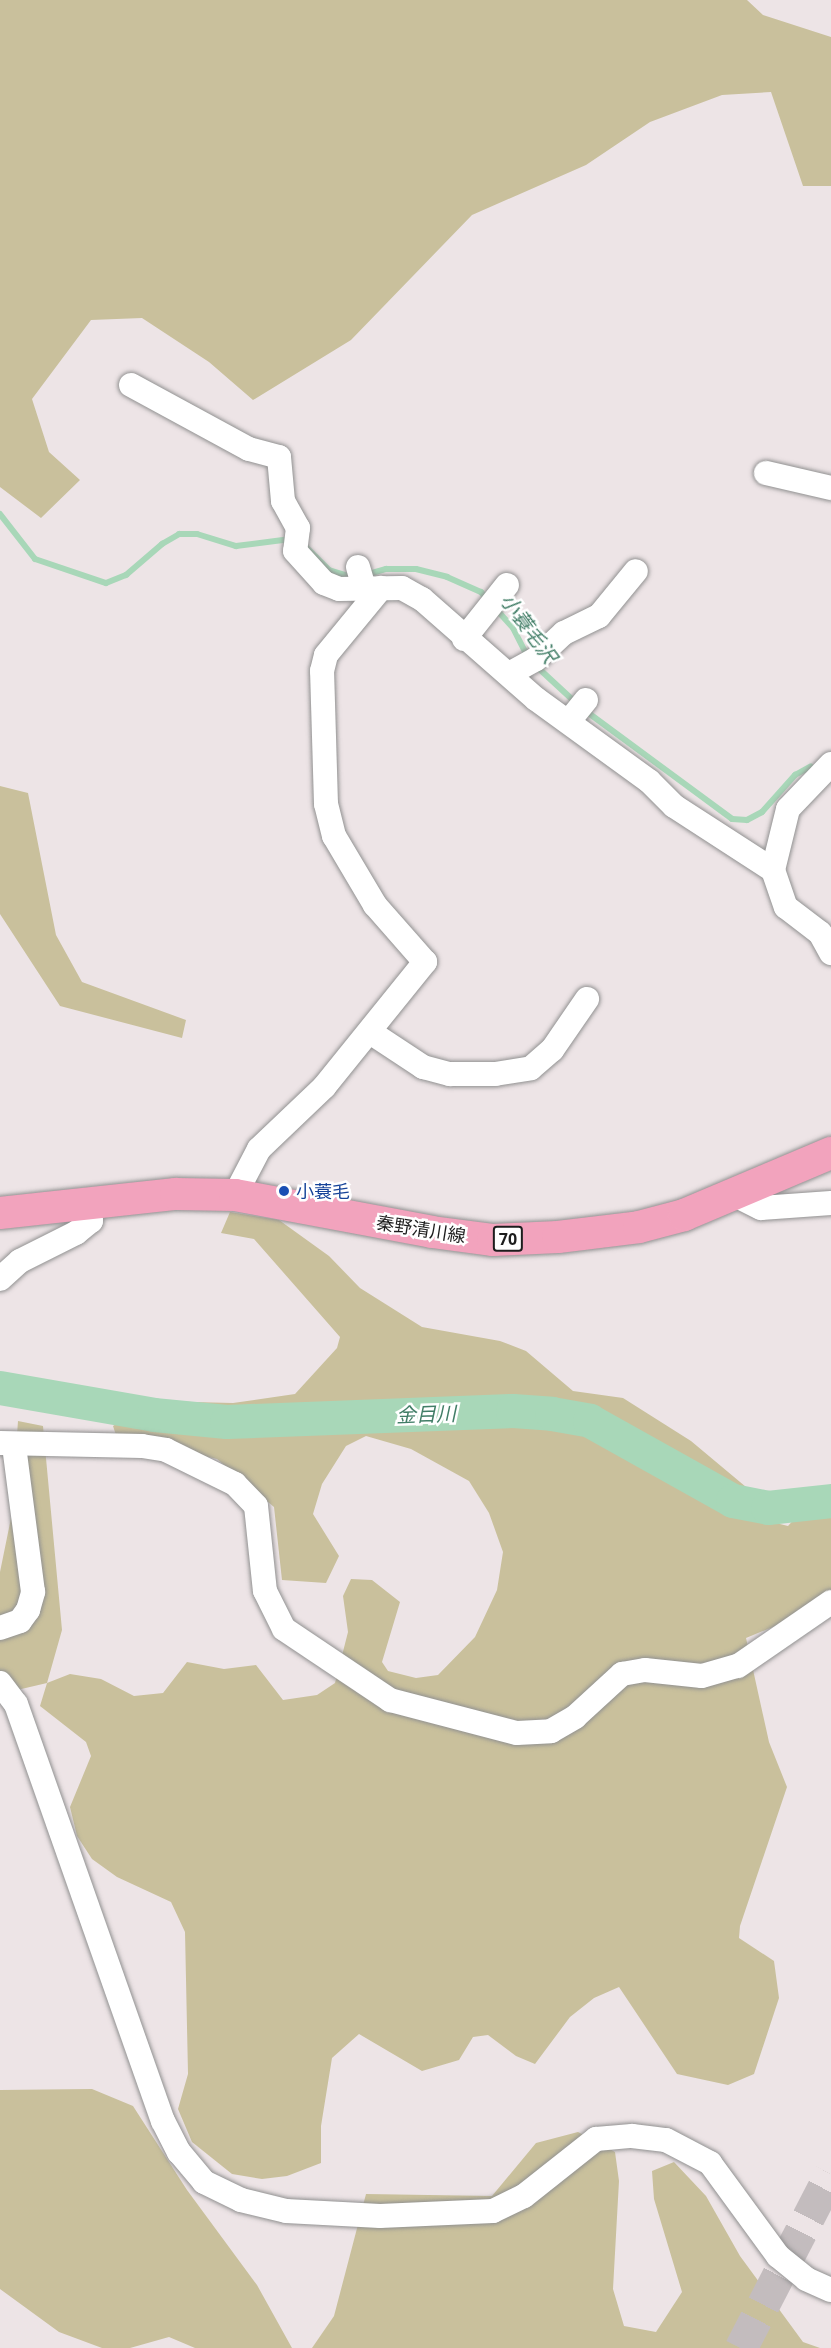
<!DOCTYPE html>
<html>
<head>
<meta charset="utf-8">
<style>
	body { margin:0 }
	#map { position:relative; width:831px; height:2348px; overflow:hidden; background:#ede4e6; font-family:"Open Sans","Noto Sans JP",sans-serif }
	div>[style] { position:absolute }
	.forest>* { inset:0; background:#c9c09c }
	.stream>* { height:6px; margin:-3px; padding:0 3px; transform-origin:3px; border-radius:3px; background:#a8d7b8 }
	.river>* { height:34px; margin:-17px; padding:0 17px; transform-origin:17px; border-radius:17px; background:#a8d7b8 }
	.highway-tunnel>* { height:33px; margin-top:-16.5px; transform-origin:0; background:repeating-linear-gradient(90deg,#c3bcbe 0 33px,transparent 0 49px) }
	.roads { filter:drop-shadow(0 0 2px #919191) drop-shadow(0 0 2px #919191) }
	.minor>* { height:24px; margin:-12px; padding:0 12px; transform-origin:12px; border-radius:12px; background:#fff }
	.major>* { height:32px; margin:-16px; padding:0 16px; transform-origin:16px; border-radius:16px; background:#f2a3bd }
	.dots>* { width:16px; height:16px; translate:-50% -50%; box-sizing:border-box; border:3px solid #fff; border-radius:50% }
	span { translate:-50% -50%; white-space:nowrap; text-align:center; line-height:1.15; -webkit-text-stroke:5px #fff; paint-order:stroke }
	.shield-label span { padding:2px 4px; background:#fff; border:2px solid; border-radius:4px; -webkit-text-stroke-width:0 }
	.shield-label { font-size:16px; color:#1d1d1d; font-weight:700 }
	.transit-label { font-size:18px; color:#164399 }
	.left { translate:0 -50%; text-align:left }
	.street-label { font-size:18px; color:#1d1d1d }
	.water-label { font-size:20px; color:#427e67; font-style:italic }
</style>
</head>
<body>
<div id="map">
	<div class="forest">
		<div style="clip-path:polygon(0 0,747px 0,763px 15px,831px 37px,831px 186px,803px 186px,771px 92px,722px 95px,650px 122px,586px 165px,472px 215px,351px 340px,253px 400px,209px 362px,142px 318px,91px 320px,32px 399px,49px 452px,80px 480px,41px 518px,0 487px)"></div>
		<div style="clip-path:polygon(0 786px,28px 793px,56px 935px,82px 982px,186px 1020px,182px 1038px,60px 1006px,0 914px)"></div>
		<div style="clip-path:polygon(230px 1212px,279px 1220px,329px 1256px,360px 1288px,422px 1327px,500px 1341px,526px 1351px,573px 1391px,623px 1398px,691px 1441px,746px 1487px,768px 1521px,788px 1526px,817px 1494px,831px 1487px,831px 1603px,746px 1638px,769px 1742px,787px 1787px,740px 1926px,739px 1938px,774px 1961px,779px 1998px,754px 2074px,728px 2085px,677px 2074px,619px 1987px,594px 1998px,570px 2017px,535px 2064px,516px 2056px,488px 2035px,473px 2037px,459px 2060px,422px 2071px,359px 2034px,332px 2058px,321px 2126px,321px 2163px,287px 2176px,262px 2179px,232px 2174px,192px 2142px,178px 2109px,188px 2074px,185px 1932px,171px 1902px,117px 1877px,92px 1859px,77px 1836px,70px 1807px,91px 1756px,86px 1742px,40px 1706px,47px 1683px,0 1694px,0 1572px,11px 1518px,18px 1421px,43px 1426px,62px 1630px,47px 1683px,70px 1674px,101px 1679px,134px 1696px,163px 1693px,187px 1662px,224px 1669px,256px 1665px,283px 1700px,317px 1695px,335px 1683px,348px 1632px,343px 1596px,351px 1579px,372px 1580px,400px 1602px,382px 1662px,388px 1671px,416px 1678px,438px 1675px,475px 1637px,497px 1590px,503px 1552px,489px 1513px,469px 1481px,411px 1449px,366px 1436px,346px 1446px,322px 1484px,313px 1514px,339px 1556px,326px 1583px,282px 1580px,274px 1507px,217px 1459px,116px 1435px,113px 1426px,152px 1401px,233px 1403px,295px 1394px,337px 1348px,340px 1337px,254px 1239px,221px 1233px)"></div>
		<div style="clip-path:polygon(92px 2089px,133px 2106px,187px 2190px,257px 2285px,292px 2348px,195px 2348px,169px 2337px,130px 2348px,102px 2348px,59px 2332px,0 2289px,0 2090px)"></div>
		<div style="clip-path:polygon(578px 2132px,615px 2152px,619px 2181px,613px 2289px,624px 2326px,656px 2332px,682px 2292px,654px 2199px,652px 2171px,674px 2162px,706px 2196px,740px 2256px,803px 2342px,820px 2348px,312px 2348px,334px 2316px,366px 2194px,492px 2196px,536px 2143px)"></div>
	</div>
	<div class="stream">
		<div style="left:0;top:514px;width:57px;rotate:52.1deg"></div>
		<div style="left:35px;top:559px;width:75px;rotate:18.7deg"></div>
		<div style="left:106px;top:583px;width:22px;rotate:-22deg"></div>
		<div style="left:126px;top:575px;width:48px;rotate:-40.7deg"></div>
		<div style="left:162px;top:544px;width:20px;rotate:-30deg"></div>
		<div style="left:179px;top:534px;width:18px"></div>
		<div style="left:197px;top:534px;width:41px;rotate:17.1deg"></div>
		<div style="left:236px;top:546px;width:55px;rotate:-7.3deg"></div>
		<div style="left:303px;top:544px;width:37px;rotate:45deg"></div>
		<div style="left:329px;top:570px;width:24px;rotate:17deg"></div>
		<div style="left:365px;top:575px;width:22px;rotate:-16deg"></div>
		<div style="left:386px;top:569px;width:30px"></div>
		<div style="left:416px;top:569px;width:32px;rotate:14deg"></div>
		<div style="left:447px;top:577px;width:37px;rotate:24deg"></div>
		<div style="left:481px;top:592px;width:9px;rotate:49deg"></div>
		<div style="left:496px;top:609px;width:25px;rotate:48deg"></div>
		<div style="left:513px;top:628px;width:33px;rotate:63deg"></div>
		<div style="left:535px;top:665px;width:56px;rotate:42.8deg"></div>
		<div style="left:583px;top:709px;width:185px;rotate:36.4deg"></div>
		<div style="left:732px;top:819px;width:15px;rotate:4deg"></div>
		<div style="left:747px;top:820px;width:17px;rotate:-28deg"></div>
		<div style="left:762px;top:812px;width:50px;rotate:-48.3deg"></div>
		<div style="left:795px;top:775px;width:18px;rotate:-29deg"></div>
	</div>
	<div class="river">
		<div style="left:0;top:1388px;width:156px;rotate:9.9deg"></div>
		<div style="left:154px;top:1415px;width:73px;rotate:5.5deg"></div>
		<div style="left:227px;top:1422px;width:286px;rotate:-2.2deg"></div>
		<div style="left:513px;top:1411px;width:39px;rotate:4deg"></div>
		<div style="left:552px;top:1414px;width:39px;rotate:10deg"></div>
		<div style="left:590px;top:1421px;width:164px;rotate:29.2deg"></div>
		<div style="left:733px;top:1501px;width:36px;rotate:11deg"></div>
		<div style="left:768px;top:1508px;width:63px;rotate:-6.3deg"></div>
	</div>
	<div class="highway-tunnel">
		<div style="left:741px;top:2348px;width:196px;rotate:-62.7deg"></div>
	</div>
	<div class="roads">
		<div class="minor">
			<div style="left:131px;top:385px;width:134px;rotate:28.5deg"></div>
			<div style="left:249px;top:449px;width:31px;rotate:15deg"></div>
			<div style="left:279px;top:457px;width:44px;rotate:84.8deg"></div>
			<div style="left:283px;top:501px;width:31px;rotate:61deg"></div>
			<div style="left:298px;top:528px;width:23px;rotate:97deg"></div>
			<div style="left:295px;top:551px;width:43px;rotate:47.8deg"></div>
			<div style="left:324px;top:583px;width:16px;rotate:22deg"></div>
			<div style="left:339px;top:589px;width:63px;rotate:-0.9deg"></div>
			<div style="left:402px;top:588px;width:23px;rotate:29deg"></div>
			<div style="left:422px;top:599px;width:152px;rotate:41.3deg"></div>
			<div style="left:536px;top:699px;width:140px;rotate:36deg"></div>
			<div style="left:649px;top:781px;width:35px;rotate:45deg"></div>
			<div style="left:674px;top:806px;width:118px;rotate:32.9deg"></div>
			<div style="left:766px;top:473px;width:67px;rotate:13deg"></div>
			<div style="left:358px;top:567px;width:22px;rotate:74deg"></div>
			<div style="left:464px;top:639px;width:69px;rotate:-51.5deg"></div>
			<div style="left:509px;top:674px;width:31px;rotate:-29deg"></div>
			<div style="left:536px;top:659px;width:38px;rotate:-43deg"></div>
			<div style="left:564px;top:633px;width:39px;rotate:-26deg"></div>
			<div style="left:599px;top:616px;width:58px;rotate:-50.6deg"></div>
			<div style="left:569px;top:721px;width:27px;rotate:-51deg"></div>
			<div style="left:831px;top:764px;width:62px;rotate:133.7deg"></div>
			<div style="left:788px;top:809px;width:63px;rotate:103.8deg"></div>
			<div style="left:773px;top:870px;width:39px;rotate:71deg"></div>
			<div style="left:786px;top:907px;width:43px;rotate:37.4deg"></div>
			<div style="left:820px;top:933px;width:23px;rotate:61deg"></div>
			<div style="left:370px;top:1032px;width:64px;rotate:33.4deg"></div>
			<div style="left:423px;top:1067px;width:28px;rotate:15deg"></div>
			<div style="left:450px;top:1074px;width:45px"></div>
			<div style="left:495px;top:1074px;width:36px;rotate:-9deg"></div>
			<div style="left:531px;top:1068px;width:28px;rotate:-41deg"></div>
			<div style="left:552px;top:1050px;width:62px;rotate:-55.5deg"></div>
			<div style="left:235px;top:1195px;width:52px;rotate:-62.4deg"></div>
			<div style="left:259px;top:1149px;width:90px;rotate:-43.6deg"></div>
			<div style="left:324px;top:1087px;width:161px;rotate:-51.1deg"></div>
			<div style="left:425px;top:962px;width:76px;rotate:-131.3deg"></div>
			<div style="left:375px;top:905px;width:80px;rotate:-120.7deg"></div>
			<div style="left:334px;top:836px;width:33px;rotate:-104deg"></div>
			<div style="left:326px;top:804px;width:133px;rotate:-91.7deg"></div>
			<div style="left:322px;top:671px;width:16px;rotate:-76deg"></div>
			<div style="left:326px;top:655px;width:87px;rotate:-50.6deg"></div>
			<div style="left:735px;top:1195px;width:29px;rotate:27deg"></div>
			<div style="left:761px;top:1208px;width:70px;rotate:-4.1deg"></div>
			<div style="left:0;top:1279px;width:27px;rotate:-42deg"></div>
			<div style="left:20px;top:1261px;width:63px;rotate:-26.6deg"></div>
			<div style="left:76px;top:1233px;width:19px;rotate:-39deg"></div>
			<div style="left:91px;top:1221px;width:17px;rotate:-93deg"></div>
			<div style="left:0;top:1443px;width:142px;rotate:1.2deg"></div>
			<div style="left:142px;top:1446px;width:24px;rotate:9deg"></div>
			<div style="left:166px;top:1450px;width:77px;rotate:26.2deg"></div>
			<div style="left:235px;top:1484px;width:30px;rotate:46deg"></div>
			<div style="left:256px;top:1506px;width:85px;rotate:84deg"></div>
			<div style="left:265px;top:1591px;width:42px;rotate:63.4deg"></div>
			<div style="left:284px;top:1629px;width:128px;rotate:33.8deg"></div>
			<div style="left:390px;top:1700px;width:131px;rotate:14.6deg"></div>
			<div style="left:517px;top:1733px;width:34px;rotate:-3deg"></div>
			<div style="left:551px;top:1731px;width:28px;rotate:-30deg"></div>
			<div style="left:575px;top:1717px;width:64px;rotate:-42.5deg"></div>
			<div style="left:622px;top:1674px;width:23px;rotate:-10deg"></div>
			<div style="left:645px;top:1670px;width:57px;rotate:6deg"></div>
			<div style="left:702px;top:1676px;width:37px;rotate:-16deg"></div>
			<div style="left:738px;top:1666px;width:113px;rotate:-34.5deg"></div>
			<div style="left:0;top:1628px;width:21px;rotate:-19deg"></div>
			<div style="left:20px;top:1621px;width:14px;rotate:-54deg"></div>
			<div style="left:28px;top:1610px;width:19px;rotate:-74deg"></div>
			<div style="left:33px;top:1592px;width:148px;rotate:-97.4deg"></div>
			<div style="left:0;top:1683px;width:26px;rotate:53deg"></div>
			<div style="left:16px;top:1704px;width:442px;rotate:70.6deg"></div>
			<div style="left:163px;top:2121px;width:35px;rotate:63deg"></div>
			<div style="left:179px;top:2152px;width:39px;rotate:50deg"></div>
			<div style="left:204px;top:2182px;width:41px;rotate:25.9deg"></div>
			<div style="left:241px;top:2200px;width:46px;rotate:13.7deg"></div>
			<div style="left:286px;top:2211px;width:94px;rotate:3deg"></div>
			<div style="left:380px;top:2216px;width:113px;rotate:-2.5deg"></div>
			<div style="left:493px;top:2211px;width:34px;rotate:-26deg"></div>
			<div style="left:524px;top:2196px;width:92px;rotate:-38.4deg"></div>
			<div style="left:596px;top:2139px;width:36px;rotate:-5deg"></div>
			<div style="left:632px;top:2136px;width:34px;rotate:7deg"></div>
			<div style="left:666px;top:2140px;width:50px;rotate:27.6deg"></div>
			<div style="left:710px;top:2163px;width:115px;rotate:53.8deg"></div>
			<div style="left:778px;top:2256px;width:36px;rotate:39deg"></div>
			<div style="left:806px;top:2279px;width:27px;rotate:24deg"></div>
		</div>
		<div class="major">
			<div style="left:0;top:1213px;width:177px;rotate:-6.2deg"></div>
			<div style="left:176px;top:1194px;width:59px;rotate:1deg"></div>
			<div style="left:235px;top:1195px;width:200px;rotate:10.6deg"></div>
			<div style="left:432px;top:1232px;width:62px;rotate:7.5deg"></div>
			<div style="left:493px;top:1240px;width:65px;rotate:-2.6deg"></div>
			<div style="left:558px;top:1237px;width:82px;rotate:-7deg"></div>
			<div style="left:639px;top:1227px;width:47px;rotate:-14.9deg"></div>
			<div style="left:684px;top:1215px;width:160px;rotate:-22.9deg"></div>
		</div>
	</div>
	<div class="dots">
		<div style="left:284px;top:1191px;background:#1a4fb4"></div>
	</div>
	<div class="shield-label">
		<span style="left:508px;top:1239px">70</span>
	</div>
	<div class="transit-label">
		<span class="left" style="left:296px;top:1191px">小蓑毛</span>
	</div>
	<div class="street-label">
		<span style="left:421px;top:1229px;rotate:9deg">秦野清川線</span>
	</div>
	<div class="water-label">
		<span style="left:529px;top:628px;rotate:54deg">小蓑毛沢</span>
		<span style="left:426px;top:1414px;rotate:-2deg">金目川</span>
	</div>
</div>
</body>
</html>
